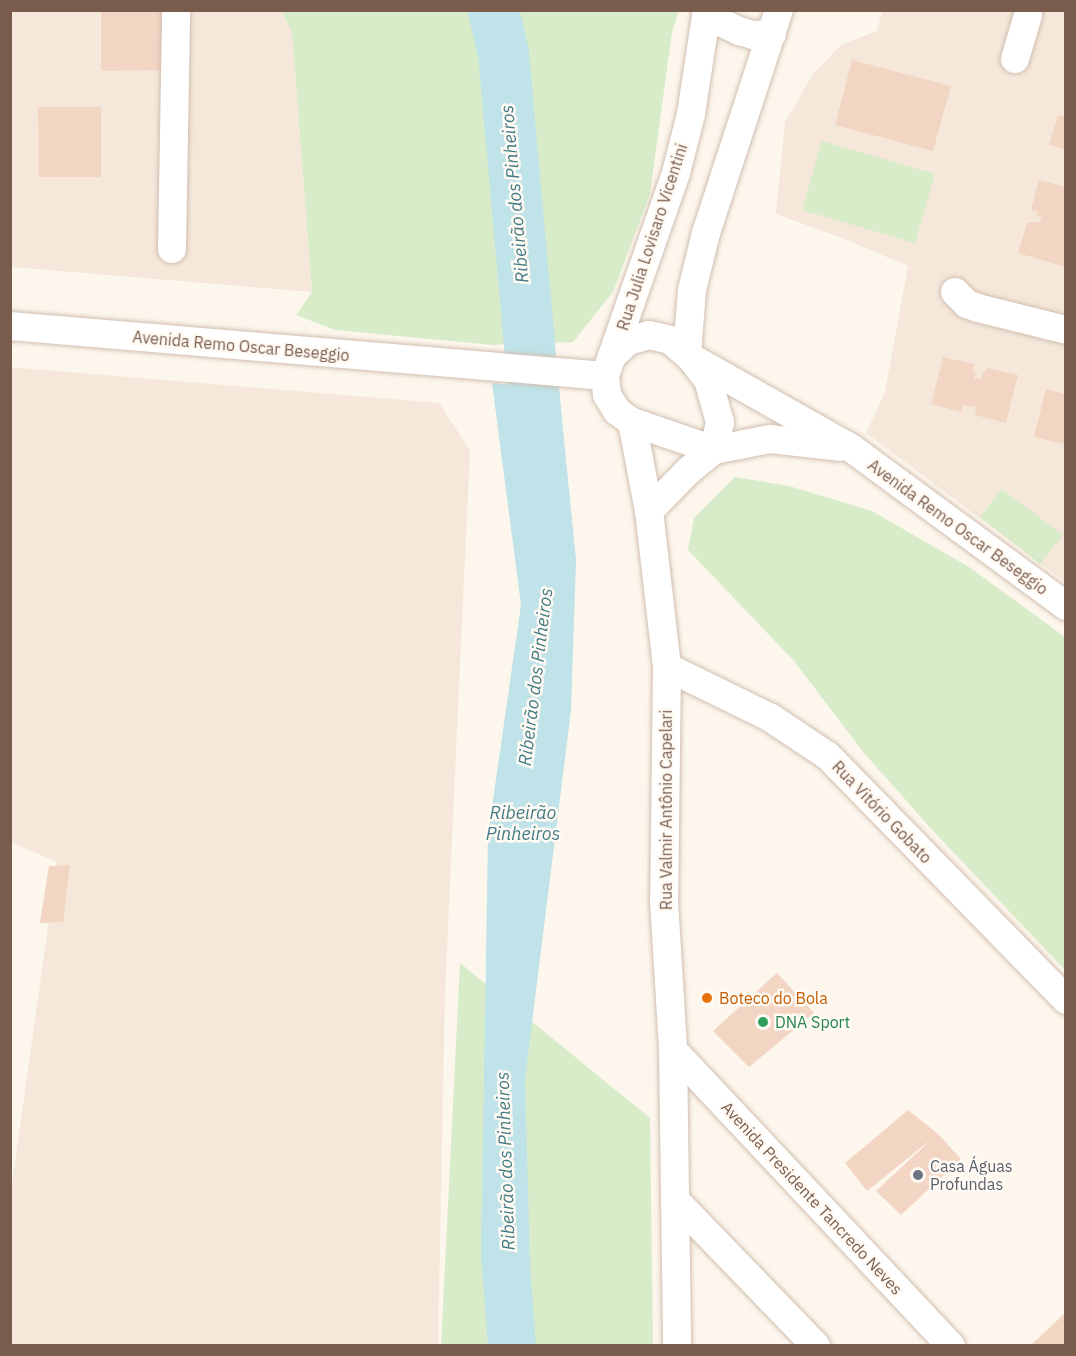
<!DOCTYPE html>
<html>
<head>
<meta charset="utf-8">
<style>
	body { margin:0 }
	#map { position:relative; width:1076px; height:1356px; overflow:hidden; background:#fdf6ec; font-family:"IBM Plex Sans",sans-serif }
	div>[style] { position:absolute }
	.residential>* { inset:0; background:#f5e8da }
	.green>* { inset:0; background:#d8ecc9 }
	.water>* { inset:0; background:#bfe3e8 }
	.river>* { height:51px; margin:-25.5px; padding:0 25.5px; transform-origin:25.5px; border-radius:25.5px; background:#bfe3e8 }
	.building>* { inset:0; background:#f3d5c3 }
	.roads { filter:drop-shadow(0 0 2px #d1beb0) drop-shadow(0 0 2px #d1beb0) }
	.minor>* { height:28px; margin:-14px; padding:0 14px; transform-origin:14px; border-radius:14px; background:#fff }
	.dots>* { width:16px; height:16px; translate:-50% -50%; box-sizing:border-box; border:3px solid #fffaf3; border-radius:50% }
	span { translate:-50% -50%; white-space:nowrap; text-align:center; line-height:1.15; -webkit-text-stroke:5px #fffaf3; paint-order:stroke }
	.street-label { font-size:16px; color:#7a5c4d }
	.food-label { font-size:16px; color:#c56008 }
	.left { translate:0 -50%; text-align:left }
	.leisure-label { font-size:16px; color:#27864d }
	.worship-label { font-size:16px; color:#5b616d }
	.water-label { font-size:18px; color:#437c86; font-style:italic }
	.frame { position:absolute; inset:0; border:12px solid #7a5c4d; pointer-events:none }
</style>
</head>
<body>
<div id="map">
	<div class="residential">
		<div style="clip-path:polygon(10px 11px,281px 11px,292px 31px,312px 292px,11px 267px)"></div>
		<div style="clip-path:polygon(882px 11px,1065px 11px,1065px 582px,866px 433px,885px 392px,908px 266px,842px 238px,776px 214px,785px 122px,813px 74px,841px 45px,877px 31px)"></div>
		<div style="clip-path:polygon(10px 367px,439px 403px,470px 450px,445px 992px,438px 1345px,11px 1345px,11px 1191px,57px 862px,11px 842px)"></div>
	</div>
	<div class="green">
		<div style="clip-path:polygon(281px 11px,679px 11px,672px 32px,650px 194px,613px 292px,573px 342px,493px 345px,335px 330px,296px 315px,312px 292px,292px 32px)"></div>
		<div style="clip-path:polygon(822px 141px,935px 174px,915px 243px,802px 210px)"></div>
		<div style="clip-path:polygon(735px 477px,789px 486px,872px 511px,969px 567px,1065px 637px,1065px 970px,935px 833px,864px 753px,794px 661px,688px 550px,694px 518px)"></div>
		<div style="clip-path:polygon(1002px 489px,1063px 535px,1040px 564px,980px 517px)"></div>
		<div style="clip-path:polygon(460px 963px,650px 1118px,653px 1345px,441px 1346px)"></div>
	</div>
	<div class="water">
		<div style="clip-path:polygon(492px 383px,559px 389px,576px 560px,571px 710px,525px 1079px,530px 1265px,536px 1346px,488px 1345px,481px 1256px,488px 835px,521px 605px)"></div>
	</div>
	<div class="river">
		<div style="left:493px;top:10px;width:44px;rotate:76.9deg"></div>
		<div style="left:503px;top:53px;width:373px;rotate:84.9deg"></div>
	</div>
	<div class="building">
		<div style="clip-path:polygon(101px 10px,163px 10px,163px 70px,101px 71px)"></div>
		<div style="clip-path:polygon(852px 60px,951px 86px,933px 151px,835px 125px)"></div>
		<div style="clip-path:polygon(38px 107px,101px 107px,101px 177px,39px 177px)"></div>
		<div style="clip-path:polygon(1058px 115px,1066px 117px,1066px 149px,1049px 145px)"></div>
		<div style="clip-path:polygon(1039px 180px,1066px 187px,1066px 267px,1018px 253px,1027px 223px,1040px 222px,1042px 217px,1036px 216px,1038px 212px,1031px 210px)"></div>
		<div style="clip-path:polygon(943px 357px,974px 364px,972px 371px,976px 372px,974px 378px,980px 379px,987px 368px,1018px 375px,1006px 423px,975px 415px,976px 407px,963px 405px,962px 412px,931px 404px)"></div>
		<div style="clip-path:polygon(1046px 389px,1066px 394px,1064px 444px,1034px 437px)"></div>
		<div style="clip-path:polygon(70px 865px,63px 922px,40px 923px,49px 866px)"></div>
		<div style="clip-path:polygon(777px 973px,814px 1013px,749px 1067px,713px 1031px)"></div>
		<div style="clip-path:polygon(908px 1110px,938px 1134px,961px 1159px,901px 1215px,876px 1191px,933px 1138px,867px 1191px,845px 1163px)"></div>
		<div style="clip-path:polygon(1066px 1312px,1066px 1346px,1030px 1346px)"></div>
	</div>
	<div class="roads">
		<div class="minor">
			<div style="left:706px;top:15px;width:37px;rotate:26deg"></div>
			<div style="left:739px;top:31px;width:15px;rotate:16deg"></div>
			<div style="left:753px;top:35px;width:19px;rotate:-3deg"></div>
			<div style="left:1015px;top:59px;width:46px;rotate:-73.5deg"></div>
			<div style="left:172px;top:249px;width:239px;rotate:-89deg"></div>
			<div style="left:955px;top:292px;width:17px;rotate:45deg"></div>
			<div style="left:967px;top:304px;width:12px;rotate:20deg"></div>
			<div style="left:978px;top:308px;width:91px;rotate:14deg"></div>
			<div style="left:10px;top:326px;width:597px;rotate:4.8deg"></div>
			<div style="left:649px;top:335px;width:22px;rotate:13deg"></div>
			<div style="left:670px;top:340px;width:26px;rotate:40deg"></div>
			<div style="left:690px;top:357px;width:29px;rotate:52deg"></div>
			<div style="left:708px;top:380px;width:44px;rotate:74.1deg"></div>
			<div style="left:720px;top:422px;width:29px;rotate:102deg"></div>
			<div style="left:714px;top:450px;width:87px;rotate:-161.1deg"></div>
			<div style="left:632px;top:422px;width:19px;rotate:-144deg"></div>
			<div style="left:617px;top:411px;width:19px;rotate:-122deg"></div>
			<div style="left:607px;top:395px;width:19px;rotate:-96deg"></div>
			<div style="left:605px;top:376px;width:21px;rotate:-71deg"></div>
			<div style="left:612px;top:356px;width:22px;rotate:-43deg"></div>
			<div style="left:628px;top:341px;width:22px;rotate:-16deg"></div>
			<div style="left:687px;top:354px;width:64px;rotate:-85.5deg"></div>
			<div style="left:692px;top:290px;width:59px;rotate:-76.2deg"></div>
			<div style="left:706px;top:233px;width:235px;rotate:-71.9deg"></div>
			<div style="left:612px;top:356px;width:194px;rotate:-70.7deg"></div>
			<div style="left:676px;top:173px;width:61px;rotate:-75.7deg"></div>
			<div style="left:691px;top:114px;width:105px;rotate:-81.3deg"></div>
			<div style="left:690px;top:357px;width:185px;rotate:29.5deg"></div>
			<div style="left:851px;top:448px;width:267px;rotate:36.3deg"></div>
			<div style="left:632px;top:422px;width:91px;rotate:79.2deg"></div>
			<div style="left:649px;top:511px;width:157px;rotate:83.4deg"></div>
			<div style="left:667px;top:667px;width:234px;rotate:90.7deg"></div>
			<div style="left:664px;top:901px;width:149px;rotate:86.5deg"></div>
			<div style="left:673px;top:1050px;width:296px;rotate:89.2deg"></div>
			<div style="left:649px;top:511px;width:56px;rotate:-45.7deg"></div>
			<div style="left:688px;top:471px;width:33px;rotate:-39deg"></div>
			<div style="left:714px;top:450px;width:57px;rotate:-11.1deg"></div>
			<div style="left:770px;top:439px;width:70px;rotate:6.5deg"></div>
			<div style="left:667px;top:667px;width:116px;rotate:26.1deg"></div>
			<div style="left:771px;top:718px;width:69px;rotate:33.7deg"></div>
			<div style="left:828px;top:756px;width:341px;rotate:45.7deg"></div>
			<div style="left:673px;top:1050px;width:406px;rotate:46.8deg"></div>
			<div style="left:675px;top:1200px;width:203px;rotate:46deg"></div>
		</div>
	</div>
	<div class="dots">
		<div style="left:707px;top:998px;background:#e8710a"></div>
		<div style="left:763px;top:1022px;background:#2e9e5b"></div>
		<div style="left:918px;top:1175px;background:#6b7280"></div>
	</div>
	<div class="street-label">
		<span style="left:652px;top:237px;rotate:-72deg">Rua Julia Lovisaro Vicentini</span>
		<span style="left:241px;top:346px;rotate:5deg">Avenida Remo Oscar Beseggio</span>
		<span style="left:958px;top:527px;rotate:36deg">Avenida Remo Oscar Beseggio</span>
		<span style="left:666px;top:810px;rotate:-90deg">Rua Valmir Antônio Capelari</span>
		<span style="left:882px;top:812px;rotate:46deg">Rua Vitório Gobato</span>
		<span style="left:812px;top:1198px;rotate:47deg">Avenida Presidente Tancredo Neves</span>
	</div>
	<div class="food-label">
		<span class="left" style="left:719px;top:998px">Boteco do Bola</span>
	</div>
	<div class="leisure-label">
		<span class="left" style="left:775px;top:1022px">DNA Sport</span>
	</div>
	<div class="worship-label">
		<span class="left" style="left:930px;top:1175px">Casa Águas<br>Profundas</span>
	</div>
	<div class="water-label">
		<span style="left:515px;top:194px;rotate:-95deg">Ribeirão dos Pinheiros</span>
		<span style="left:536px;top:677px;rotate:-83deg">Ribeirão dos Pinheiros</span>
		<span style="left:523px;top:824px">Ribeirão<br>Pinheiros</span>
		<span style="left:506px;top:1161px;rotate:-92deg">Ribeirão dos Pinheiros</span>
	</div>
	<div class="frame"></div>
</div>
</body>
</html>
